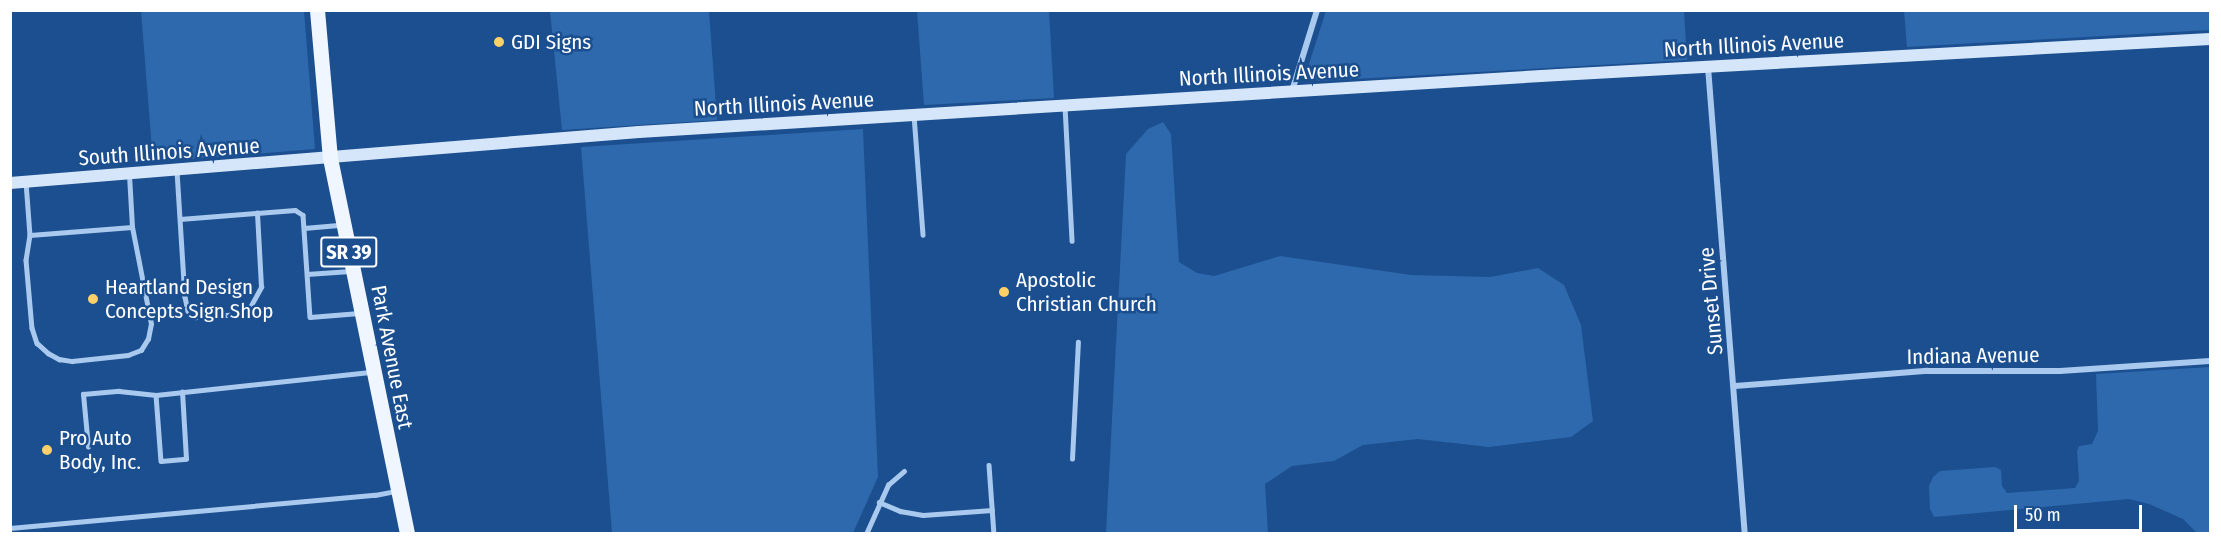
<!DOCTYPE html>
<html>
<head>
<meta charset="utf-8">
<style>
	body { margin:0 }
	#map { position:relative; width:2221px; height:544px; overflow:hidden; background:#1b4f8f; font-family:"Fira Sans Condensed",sans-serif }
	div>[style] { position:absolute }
	.green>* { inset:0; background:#2e69ad }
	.lane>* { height:4.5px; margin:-2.25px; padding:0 2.25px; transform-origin:2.25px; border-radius:2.25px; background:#a9c9ee }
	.street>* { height:6px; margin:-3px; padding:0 3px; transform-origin:3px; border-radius:3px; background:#a9c9ee }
	.secondary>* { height:12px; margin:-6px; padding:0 6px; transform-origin:6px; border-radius:6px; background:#d6e6fa }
	.primary>* { height:15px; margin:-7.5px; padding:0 7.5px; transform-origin:7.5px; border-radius:7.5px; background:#f0f6ff }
	.dots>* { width:16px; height:16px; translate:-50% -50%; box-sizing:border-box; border:3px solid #1b4f8f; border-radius:50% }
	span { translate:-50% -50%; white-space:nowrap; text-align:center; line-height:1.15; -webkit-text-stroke:5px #1b4f8f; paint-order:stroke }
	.shield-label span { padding:2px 4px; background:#1b4f8f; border:2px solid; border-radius:4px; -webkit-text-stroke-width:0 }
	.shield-label { font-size:20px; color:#fff; font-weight:700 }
	.poi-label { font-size:21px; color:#fff }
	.left { translate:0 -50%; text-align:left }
	.street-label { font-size:21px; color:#fff }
	.frame { position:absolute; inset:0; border:12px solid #fff; pointer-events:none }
	.scale { position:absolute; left:2014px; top:505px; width:128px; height:27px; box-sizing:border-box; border:3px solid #fff; border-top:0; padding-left:8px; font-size:18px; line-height:21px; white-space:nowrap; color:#fff; -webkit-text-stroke:4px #1b4f8f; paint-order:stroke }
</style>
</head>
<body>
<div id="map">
	<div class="green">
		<div style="clip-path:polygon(141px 11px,304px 11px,315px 149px,153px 162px)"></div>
		<div style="clip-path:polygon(550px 11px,709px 11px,717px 120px,562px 130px)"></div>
		<div style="clip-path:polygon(917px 11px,1049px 11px,1054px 98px,924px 105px)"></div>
		<div style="clip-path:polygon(1326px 11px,1684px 11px,1687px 60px,1318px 81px,1312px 74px,1309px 64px)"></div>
		<div style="clip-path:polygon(1904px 11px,2210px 11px,2210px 30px,1907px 47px)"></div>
		<div style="clip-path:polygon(1163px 122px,1171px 134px,1179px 262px,1197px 273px,1214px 276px,1280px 256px,1411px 275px,1490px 277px,1538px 268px,1564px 285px,1581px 325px,1593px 421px,1571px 437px,1489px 447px,1418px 439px,1363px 445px,1334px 461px,1292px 466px,1265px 484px,1268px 533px,1106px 533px,1126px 154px,1148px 129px)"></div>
		<div style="clip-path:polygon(863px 129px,878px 477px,853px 533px,612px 533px,581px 147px)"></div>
		<div style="clip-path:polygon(2210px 367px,2210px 533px,2197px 533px,2183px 519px,2149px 504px,2129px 499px,1934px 517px,1930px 509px,1929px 486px,1933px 477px,1940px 471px,1995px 467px,2001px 470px,2002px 486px,2007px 493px,2075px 488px,2079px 481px,2077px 451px,2079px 446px,2092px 444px,2098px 431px,2096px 374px)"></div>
	</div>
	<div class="lane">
		<div style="left:1065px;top:106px;width:135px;rotate:87deg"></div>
		<div style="left:914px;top:115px;width:120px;rotate:85.7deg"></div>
		<div style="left:177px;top:171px;width:126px;rotate:86.4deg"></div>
		<div style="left:185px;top:297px;width:14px;rotate:78deg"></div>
		<div style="left:188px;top:311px;width:10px;rotate:37deg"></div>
		<div style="left:196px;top:317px;width:45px;rotate:-3.8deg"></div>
		<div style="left:241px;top:314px;width:9px;rotate:-32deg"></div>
		<div style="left:249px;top:309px;width:25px;rotate:-61deg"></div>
		<div style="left:261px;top:287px;width:74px;rotate:-93.1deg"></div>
		<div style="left:26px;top:182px;width:53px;rotate:85.7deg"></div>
		<div style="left:30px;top:235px;width:25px;rotate:99deg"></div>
		<div style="left:26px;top:260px;width:68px;rotate:85deg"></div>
		<div style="left:32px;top:328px;width:16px;rotate:72deg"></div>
		<div style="left:37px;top:343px;width:15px;rotate:42deg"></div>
		<div style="left:48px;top:353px;width:13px;rotate:29deg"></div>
		<div style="left:59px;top:359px;width:13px;rotate:9deg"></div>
		<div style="left:72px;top:361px;width:56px;rotate:-6.1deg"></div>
		<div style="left:128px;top:355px;width:14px;rotate:-21deg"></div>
		<div style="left:141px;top:350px;width:13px;rotate:-58deg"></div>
		<div style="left:148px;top:339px;width:15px;rotate:-79deg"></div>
		<div style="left:151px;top:324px;width:99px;rotate:-101.1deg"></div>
		<div style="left:132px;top:227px;width:52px;rotate:-93.3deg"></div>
		<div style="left:180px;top:219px;width:115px;rotate:-4.5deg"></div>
		<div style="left:295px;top:210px;width:9px;rotate:32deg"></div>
		<div style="left:303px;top:215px;width:102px;rotate:86.1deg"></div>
		<div style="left:310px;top:317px;width:49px;rotate:-4.7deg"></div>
		<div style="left:304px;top:228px;width:37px;rotate:-5deg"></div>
		<div style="left:30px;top:235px;width:102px;rotate:-4.5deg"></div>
		<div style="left:307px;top:274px;width:43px;rotate:-4deg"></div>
		<div style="left:156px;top:395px;width:66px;rotate:85.7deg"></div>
		<div style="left:161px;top:461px;width:25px;rotate:-5deg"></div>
		<div style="left:186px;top:459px;width:67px;rotate:-93.4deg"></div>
		<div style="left:88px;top:447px;width:53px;rotate:-95.4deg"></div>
		<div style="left:83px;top:394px;width:36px;rotate:-5deg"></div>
		<div style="left:119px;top:391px;width:37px;rotate:6deg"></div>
		<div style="left:156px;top:395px;width:215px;rotate:-6.1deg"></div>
		<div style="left:1072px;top:459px;width:117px;rotate:-87.1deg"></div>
		<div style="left:989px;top:465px;width:69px;rotate:85.9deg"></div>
		<div style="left:879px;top:502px;width:23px;rotate:23deg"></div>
		<div style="left:900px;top:511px;width:23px;rotate:10deg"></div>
		<div style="left:923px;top:515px;width:69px;rotate:-4.1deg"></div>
		<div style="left:10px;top:528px;width:366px;rotate:-5.2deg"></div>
		<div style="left:375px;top:495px;width:20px;rotate:-11deg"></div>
		<div style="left:866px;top:534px;width:54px;rotate:-65.8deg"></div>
		<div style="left:888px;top:485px;width:21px;rotate:-41deg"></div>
	</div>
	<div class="street">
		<div style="left:1708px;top:67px;width:468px;rotate:85.5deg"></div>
		<div style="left:1292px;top:91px;width:85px;rotate:-72.8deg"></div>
		<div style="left:1735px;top:386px;width:193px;rotate:-4.5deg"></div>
		<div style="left:1927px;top:371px;width:133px"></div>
		<div style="left:2060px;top:371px;width:150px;rotate:-3.8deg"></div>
	</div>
	<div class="secondary">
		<div style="left:10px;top:183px;width:631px;rotate:-4.64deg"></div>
		<div style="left:639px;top:132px;width:921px;rotate:-3.55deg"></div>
		<div style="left:1558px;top:75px;width:653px;rotate:-3.16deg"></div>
	</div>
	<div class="primary">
		<div style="left:317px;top:10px;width:149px;rotate:85deg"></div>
		<div style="left:330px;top:158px;width:384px;rotate:78.4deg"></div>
	</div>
	<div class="dots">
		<div style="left:499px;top:42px;background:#ffd166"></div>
		<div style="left:1004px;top:292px;background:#ffd166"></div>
		<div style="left:93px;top:299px;background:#ffd166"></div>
		<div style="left:47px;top:450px;background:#ffd166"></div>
	</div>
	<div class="shield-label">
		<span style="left:349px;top:252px">SR 39</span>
	</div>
	<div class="poi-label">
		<span class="left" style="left:511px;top:42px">GDI Signs</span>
		<span class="left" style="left:1016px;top:292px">Apostolic<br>Christian Church</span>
		<span class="left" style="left:105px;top:299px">Heartland Design<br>Concepts Sign Shop</span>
		<span class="left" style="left:59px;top:450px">Pro Auto<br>Body, Inc.</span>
	</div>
	<div class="street-label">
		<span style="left:1754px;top:45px;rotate:-3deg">North Illinois Avenue</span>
		<span style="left:1269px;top:74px;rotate:-3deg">North Illinois Avenue</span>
		<span style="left:784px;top:104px;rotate:-3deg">North Illinois Avenue</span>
		<span style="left:169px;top:152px;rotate:-4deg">South Illinois Avenue</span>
		<span style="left:1711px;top:301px;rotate:-95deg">Sunset Drive</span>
		<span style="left:1973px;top:356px;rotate:-1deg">Indiana Avenue</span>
		<span style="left:392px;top:357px;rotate:79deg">Park Avenue East</span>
	</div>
	<div class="frame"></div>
	<div class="scale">50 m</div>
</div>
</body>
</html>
